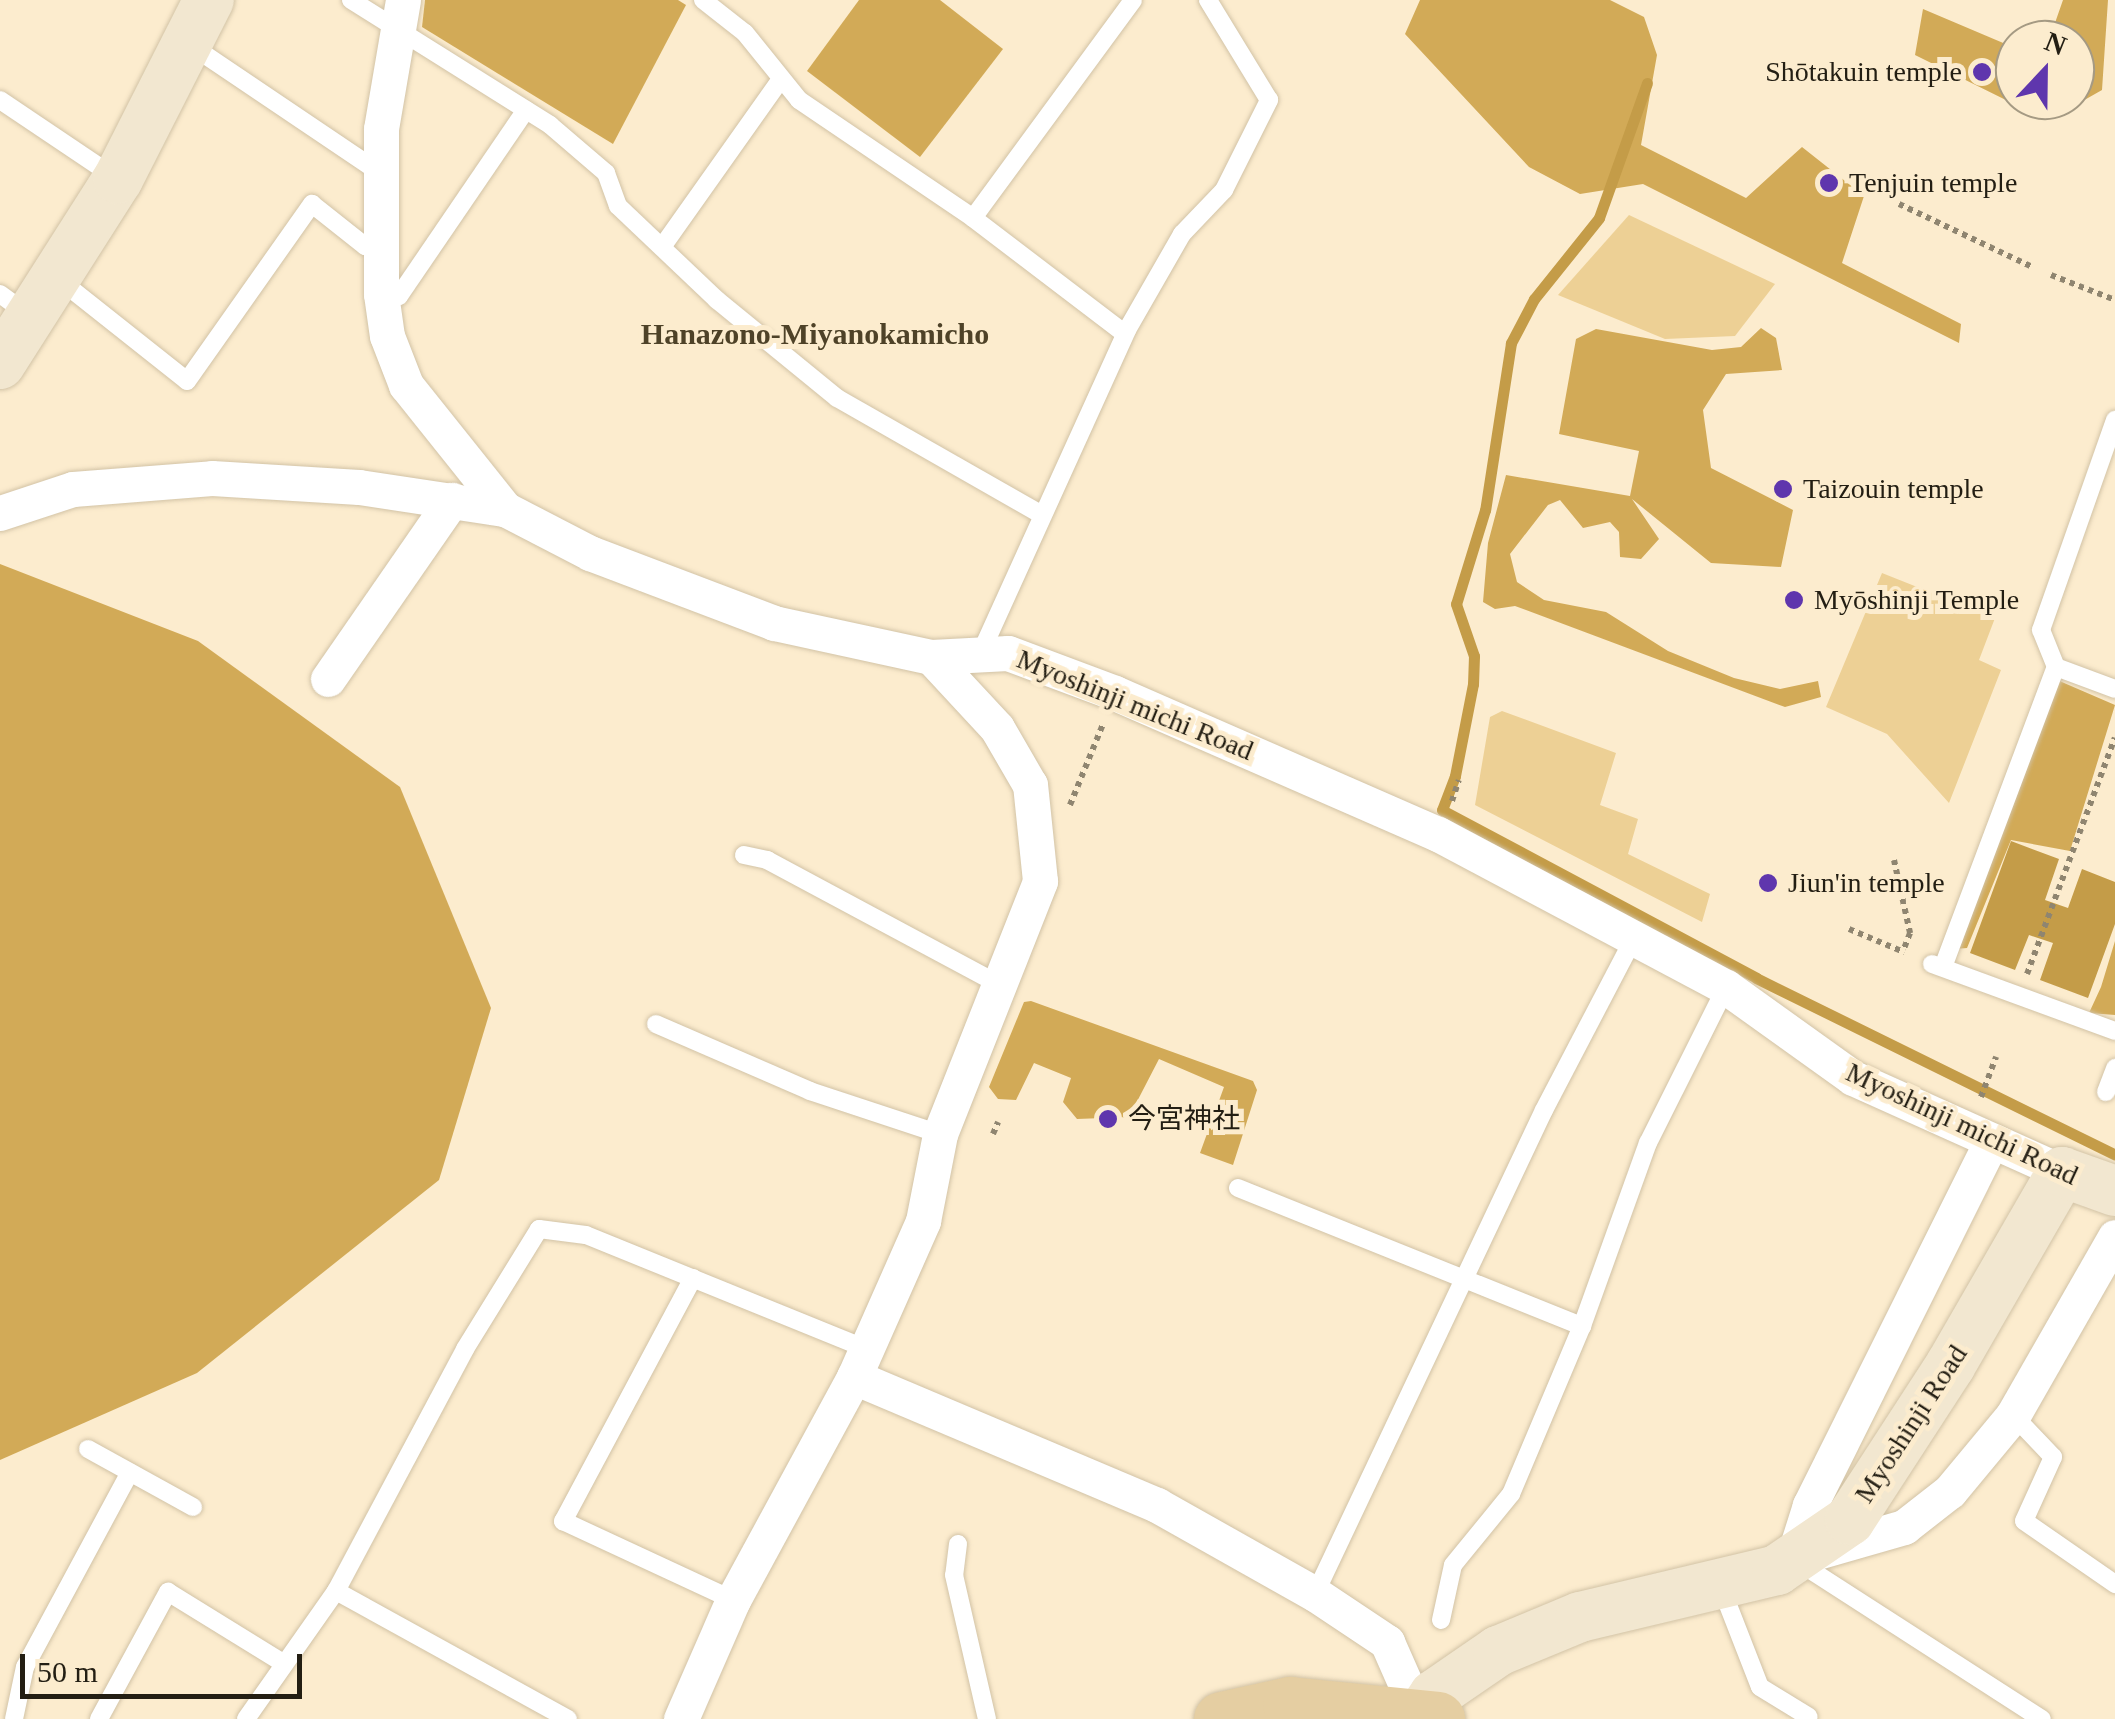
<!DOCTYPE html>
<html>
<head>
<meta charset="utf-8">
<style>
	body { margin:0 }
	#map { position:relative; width:2115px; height:1719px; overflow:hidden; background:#fcecce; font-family:"Times New Roman","Noto Sans JP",serif }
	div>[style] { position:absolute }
	.green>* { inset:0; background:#edd095 }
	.forest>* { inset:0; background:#d2aa57 }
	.water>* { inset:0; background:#c49c48 }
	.stream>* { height:11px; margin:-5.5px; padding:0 5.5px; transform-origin:5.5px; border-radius:5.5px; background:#c49c48 }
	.path>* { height:6px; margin-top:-3px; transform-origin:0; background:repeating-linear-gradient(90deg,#8f8570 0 5px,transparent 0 10px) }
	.roads { filter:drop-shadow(0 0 2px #d2c3a6) drop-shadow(0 0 2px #d2c3a6) }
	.lane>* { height:18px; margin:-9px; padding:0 9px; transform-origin:9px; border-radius:9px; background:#fff }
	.street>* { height:35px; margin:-17.5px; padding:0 17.5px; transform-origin:17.5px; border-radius:17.5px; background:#fff }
	.secondary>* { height:50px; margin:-25px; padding:0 25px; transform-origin:25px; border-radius:25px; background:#f2e7d0 }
	.primary>* { height:55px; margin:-27.5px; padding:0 27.5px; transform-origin:27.5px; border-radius:27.5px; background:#e5cea2 }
	.dots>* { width:28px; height:28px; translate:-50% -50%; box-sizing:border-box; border:5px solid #fcecce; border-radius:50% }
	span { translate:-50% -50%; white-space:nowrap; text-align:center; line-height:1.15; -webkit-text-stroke:10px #fcecce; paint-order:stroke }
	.poi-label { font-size:28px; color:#231e13 }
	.right { translate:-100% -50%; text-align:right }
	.left { translate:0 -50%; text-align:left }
	.street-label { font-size:28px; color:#231e13 }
	.neighbourhood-label { font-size:30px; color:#4e4228; font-weight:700 }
	.north { position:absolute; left:1995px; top:20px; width:100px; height:100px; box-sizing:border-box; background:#fcecce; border:2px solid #a59a83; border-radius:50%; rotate:22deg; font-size:28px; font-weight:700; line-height:40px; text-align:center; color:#231e13 }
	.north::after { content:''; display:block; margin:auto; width:35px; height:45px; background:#5f36ad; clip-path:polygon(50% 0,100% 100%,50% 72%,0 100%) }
	.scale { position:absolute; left:20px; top:1654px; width:282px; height:45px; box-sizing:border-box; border:5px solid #231e13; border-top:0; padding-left:12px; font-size:30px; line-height:35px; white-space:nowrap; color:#231e13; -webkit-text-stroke:8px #fcecce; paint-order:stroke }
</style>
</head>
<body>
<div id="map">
	<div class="green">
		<div style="clip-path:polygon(1629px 215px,1775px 284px,1735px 336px,1665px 339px,1558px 295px)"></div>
		<div style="clip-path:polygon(1882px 573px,1995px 618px,1979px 660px,2001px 670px,1949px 803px,1887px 734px,1826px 707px)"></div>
		<div style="clip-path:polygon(1502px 711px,1616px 753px,1600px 805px,1638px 819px,1628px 854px,1710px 894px,1702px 922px,1475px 805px,1490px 717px)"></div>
	</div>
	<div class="forest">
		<div style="clip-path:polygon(425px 0,678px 0,686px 5px,613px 144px,422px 27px)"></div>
		<div style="clip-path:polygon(859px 0,940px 0,1003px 49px,920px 157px,807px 71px)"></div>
		<div style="clip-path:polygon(1420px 0,1610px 0,1644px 17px,1657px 55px,1641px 145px,1746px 198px,1802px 147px,1864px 196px,1842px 263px,1961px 324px,1959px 343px,1643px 184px,1580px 194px,1529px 167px,1405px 34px)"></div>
		<div style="clip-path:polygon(2063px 0,2108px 0,2102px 90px,2065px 111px,2018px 106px,1915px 55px,1923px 9px,2015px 48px,2015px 100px,2075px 100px,2075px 40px,2049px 40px)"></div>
		<div style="clip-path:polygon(1761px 328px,1776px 338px,1782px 370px,1726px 374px,1703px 410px,1711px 468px,1793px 510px,1781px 567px,1711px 563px,1632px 499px,1659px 539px,1641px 559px,1620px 557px,1619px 532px,1610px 522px,1583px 528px,1560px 500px,1548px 505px,1510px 554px,1517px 582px,1544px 600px,1606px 612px,1668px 651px,1734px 678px,1780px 689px,1818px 681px,1821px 697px,1785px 707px,1515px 606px,1495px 609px,1483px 602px,1488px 543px,1506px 475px,1630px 496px,1639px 451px,1559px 434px,1576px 339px,1596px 329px,1712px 350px,1741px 347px)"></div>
		<div style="clip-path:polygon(0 564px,198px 641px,400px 787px,491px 1008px,439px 1180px,197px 1373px,0 1460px)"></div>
		<div style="clip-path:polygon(2048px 676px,2115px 705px,2070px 851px,2011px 840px,1967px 948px,1954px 949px)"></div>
		<div style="clip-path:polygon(2115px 941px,2115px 1015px,2089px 1013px,2101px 987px)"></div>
		<div style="clip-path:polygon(1031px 1001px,1253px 1081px,1257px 1090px,1233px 1165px,1200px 1153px,1224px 1087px,1159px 1059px,1129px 1117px,1077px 1119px,1063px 1102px,1071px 1078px,1034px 1063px,1016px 1100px,998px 1099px,989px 1087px,1024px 1002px)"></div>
	</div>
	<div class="water">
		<div style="clip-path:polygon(2011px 841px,2059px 859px,2045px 900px,2068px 908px,2082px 869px,2115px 882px,2115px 924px,2088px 998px,2040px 980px,2053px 943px,2029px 935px,2015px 970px,1970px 953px)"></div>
	</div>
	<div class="stream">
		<div style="left:1647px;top:83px;width:143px;rotate:109.6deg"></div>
		<div style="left:1599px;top:218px;width:104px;rotate:128.7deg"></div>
		<div style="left:1534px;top:299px;width:50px;rotate:117.6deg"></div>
		<div style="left:1511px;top:343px;width:169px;rotate:98.8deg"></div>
		<div style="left:1485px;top:510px;width:98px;rotate:107.1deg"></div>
		<div style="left:1456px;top:604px;width:55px;rotate:70.9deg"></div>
		<div style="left:1474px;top:656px;width:28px;rotate:92deg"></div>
		<div style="left:1473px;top:684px;width:94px;rotate:101.1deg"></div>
		<div style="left:1455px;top:776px;width:36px;rotate:111deg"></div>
		<div style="left:1442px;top:810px;width:356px;rotate:28.1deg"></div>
		<div style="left:1756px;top:978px;width:400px;rotate:26.2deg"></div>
	</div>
	<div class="path">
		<div style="left:1899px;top:204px;width:147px;rotate:25.3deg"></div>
		<div style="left:2051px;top:275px;width:69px;rotate:21.3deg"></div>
		<div style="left:1452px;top:801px;width:22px;rotate:-72deg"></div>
		<div style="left:1070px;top:805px;width:87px;rotate:-67.8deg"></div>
		<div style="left:1894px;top:860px;width:75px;rotate:77.6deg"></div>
		<div style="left:1910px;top:933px;width:19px;rotate:111deg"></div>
		<div style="left:1849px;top:929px;width:60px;rotate:22.7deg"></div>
		<div style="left:2027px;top:974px;width:252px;rotate:-69.6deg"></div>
		<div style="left:1981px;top:1097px;width:43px;rotate:-69.4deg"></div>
		<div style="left:993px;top:1134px;width:13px;rotate:-67deg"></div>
	</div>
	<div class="roads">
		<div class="lane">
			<div style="left:351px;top:0;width:235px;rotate:32.1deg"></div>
			<div style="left:550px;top:125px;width:74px;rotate:40.6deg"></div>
			<div style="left:606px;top:173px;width:35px;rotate:70deg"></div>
			<div style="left:618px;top:206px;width:137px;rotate:43.5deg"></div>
			<div style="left:717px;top:300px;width:155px;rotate:39.2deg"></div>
			<div style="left:837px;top:398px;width:234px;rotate:29.7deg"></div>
			<div style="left:703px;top:0;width:53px;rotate:38.2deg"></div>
			<div style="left:745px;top:33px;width:86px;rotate:51.1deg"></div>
			<div style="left:799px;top:100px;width:210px;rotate:34.1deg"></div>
			<div style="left:973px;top:218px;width:191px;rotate:37.3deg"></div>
			<div style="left:189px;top:44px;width:233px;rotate:34deg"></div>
			<div style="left:0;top:100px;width:140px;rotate:33.9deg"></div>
			<div style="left:973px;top:218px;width:270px;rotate:-53.7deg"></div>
			<div style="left:662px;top:247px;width:206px;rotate:-54.7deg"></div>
			<div style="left:56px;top:277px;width:167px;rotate:38.4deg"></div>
			<div style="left:187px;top:381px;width:217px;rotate:-54.8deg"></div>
			<div style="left:312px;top:204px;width:68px;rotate:38.4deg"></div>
			<div style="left:365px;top:246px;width:16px;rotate:11deg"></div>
			<div style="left:0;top:294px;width:36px;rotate:36deg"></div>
			<div style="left:381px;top:294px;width:18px;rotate:6deg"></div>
			<div style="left:399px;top:296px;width:225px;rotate:-55.7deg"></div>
			<div style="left:982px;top:650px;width:351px;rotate:-65.6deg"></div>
			<div style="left:1127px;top:330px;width:111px;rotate:-60.2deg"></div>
			<div style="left:1182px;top:234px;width:61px;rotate:-46.3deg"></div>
			<div style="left:1224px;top:190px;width:101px;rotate:-63.4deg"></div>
			<div style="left:1269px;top:100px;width:117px;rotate:-121.4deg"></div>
			<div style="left:2056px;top:667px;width:63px;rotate:20.4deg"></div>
			<div style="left:744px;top:855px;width:24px;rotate:12deg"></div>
			<div style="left:767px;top:860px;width:260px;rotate:28.2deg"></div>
			<div style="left:1932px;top:964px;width:195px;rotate:20.1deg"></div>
			<div style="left:1943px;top:967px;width:321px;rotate:-69.4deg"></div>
			<div style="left:2056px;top:667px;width:40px;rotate:-112deg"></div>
			<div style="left:2041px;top:630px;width:223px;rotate:-70.6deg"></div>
			<div style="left:656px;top:1024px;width:168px;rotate:23.5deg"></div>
			<div style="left:810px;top:1091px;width:137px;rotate:18.3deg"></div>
			<div style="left:2106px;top:1092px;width:26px;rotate:-69deg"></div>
			<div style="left:1238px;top:1188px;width:371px;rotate:21.9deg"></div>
			<div style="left:693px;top:1278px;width:276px;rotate:118.1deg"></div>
			<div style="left:563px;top:1521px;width:187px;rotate:24.9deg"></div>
			<div style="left:2013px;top:1415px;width:58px;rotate:46.4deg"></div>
			<div style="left:2053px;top:1457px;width:70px;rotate:114.4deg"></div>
			<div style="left:2024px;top:1521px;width:111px;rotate:34.7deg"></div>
			<div style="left:88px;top:1449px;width:120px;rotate:28.9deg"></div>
			<div style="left:958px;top:1544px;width:31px;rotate:97deg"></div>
			<div style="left:954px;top:1575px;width:148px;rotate:77.1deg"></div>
			<div style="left:1798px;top:1562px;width:290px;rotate:32.8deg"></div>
			<div style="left:1721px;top:1587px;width:107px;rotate:68.7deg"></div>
			<div style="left:1760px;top:1687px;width:57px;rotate:31.5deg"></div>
			<div style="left:336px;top:1591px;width:265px;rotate:28.9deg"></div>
			<div style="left:1315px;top:1594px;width:535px;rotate:-64.68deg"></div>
			<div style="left:1544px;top:1110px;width:192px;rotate:-62.4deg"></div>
			<div style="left:1441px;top:1620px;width:56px;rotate:-77.7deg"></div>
			<div style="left:1453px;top:1565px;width:92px;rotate:-50.8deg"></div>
			<div style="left:1511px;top:1494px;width:182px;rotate:-67.1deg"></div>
			<div style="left:1582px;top:1326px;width:195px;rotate:-70.2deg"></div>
			<div style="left:1648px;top:1143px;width:174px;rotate:-63.4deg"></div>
			<div style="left:14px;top:1719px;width:53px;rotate:-78.1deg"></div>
			<div style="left:25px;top:1667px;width:221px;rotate:-61.7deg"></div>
			<div style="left:99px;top:1719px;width:145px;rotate:-61.5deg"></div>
			<div style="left:168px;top:1592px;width:135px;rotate:31.7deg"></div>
			<div style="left:246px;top:1719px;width:156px;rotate:-54.9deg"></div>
			<div style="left:336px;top:1591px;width:274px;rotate:-61.9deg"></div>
			<div style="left:465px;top:1349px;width:141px;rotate:-58.3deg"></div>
			<div style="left:539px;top:1229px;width:47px;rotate:7.3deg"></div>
			<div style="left:586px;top:1235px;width:303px;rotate:22.1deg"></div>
		</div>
		<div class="street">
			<div style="left:403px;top:0;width:131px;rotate:99.7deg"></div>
			<div style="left:381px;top:129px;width:165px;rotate:90deg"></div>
			<div style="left:381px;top:294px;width:42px;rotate:81.9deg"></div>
			<div style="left:387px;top:336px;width:53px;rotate:68.8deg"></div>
			<div style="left:406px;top:385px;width:159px;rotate:51.4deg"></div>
			<div style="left:505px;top:509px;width:96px;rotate:27.4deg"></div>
			<div style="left:590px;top:553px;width:197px;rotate:20.8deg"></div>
			<div style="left:774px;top:623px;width:161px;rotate:12.2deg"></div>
			<div style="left:931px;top:657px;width:77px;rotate:-3deg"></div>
			<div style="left:1008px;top:653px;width:114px;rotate:20.5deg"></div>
			<div style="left:1115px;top:693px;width:352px;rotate:23.6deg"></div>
			<div style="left:1438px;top:834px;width:326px;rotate:28deg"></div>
			<div style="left:1726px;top:987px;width:156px;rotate:35.6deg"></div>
			<div style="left:1853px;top:1078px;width:229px;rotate:24.2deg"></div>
			<div style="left:0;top:513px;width:77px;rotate:-18.2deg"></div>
			<div style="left:73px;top:489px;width:139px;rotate:-4.5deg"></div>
			<div style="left:212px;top:478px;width:147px;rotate:3.5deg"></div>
			<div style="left:359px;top:487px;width:148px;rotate:8.6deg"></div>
			<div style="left:328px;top:679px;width:218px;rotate:-55.3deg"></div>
			<div style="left:1991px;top:1142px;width:406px;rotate:116.5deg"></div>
			<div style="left:1810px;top:1505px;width:57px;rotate:107.5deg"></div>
			<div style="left:1793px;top:1559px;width:116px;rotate:-16.1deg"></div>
			<div style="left:1904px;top:1527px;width:58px;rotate:-38deg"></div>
			<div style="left:1950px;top:1491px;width:99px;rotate:-50.3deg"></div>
			<div style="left:2013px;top:1415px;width:205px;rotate:-60.2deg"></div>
			<div style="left:854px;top:1377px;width:329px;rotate:22.9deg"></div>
			<div style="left:1157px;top:1505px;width:181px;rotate:29.4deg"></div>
			<div style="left:1315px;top:1594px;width:87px;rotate:33.7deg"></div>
			<div style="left:1387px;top:1642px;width:84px;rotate:66.2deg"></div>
			<div style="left:681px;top:1719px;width:130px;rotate:-66.4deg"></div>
			<div style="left:733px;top:1600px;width:254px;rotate:-61.5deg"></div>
			<div style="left:854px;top:1377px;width:171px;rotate:-66.1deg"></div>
			<div style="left:923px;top:1221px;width:89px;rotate:-78.9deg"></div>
			<div style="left:940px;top:1134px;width:272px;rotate:-68.4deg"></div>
			<div style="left:1040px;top:881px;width:97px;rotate:-95.9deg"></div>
			<div style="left:1030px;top:785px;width:66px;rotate:-120.1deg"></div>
			<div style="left:997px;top:728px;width:97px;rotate:-132.9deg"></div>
		</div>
		<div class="secondary">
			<div style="left:0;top:364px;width:219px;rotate:-57.5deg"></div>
			<div style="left:118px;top:179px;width:201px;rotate:-63.1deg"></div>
			<div style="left:1422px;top:1713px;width:22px;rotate:-56deg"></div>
			<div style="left:1434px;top:1695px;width:78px;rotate:-34.5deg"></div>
			<div style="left:1498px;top:1651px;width:89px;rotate:-22.5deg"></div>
			<div style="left:1580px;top:1617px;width:203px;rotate:-13.4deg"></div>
			<div style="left:1777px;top:1570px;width:88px;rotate:-34.4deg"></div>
			<div style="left:1850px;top:1520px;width:184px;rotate:-57deg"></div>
			<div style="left:1950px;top:1366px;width:224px;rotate:-60deg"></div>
			<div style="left:2062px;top:1172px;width:56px;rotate:19.7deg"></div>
		</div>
		<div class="primary">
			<div style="left:1221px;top:1719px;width:71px;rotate:-12.3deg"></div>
			<div style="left:1290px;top:1704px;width:148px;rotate:5.8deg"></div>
		</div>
	</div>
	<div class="dots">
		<div style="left:1982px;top:72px;background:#5f36ad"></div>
		<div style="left:1829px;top:183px;background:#5f36ad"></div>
		<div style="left:1783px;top:489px;background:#5f36ad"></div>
		<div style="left:1794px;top:600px;background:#5f36ad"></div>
		<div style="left:1768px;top:883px;background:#5f36ad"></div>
		<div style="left:1108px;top:1119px;background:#5f36ad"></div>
	</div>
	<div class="poi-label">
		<span class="right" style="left:1962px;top:72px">Shōtakuin temple</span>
		<span class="left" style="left:1849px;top:183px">Tenjuin temple</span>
		<span class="left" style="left:1803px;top:489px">Taizouin temple</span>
		<span class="left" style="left:1814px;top:600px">Myōshinji Temple</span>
		<span class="left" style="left:1788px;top:883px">Jiun'in temple</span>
		<span class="left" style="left:1128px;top:1119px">今宮神社</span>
	</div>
	<div class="street-label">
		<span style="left:1135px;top:705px;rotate:22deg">Myoshinji michi Road</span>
		<span style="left:1962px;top:1124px;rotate:25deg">Myoshinji michi Road</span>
		<span style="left:1911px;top:1424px;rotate:-57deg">Myoshinji Road</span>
	</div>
	<div class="neighbourhood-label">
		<span style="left:815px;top:334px">Hanazono-Miyanokamicho</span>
	</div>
	<div class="north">N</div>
	<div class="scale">50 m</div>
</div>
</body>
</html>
